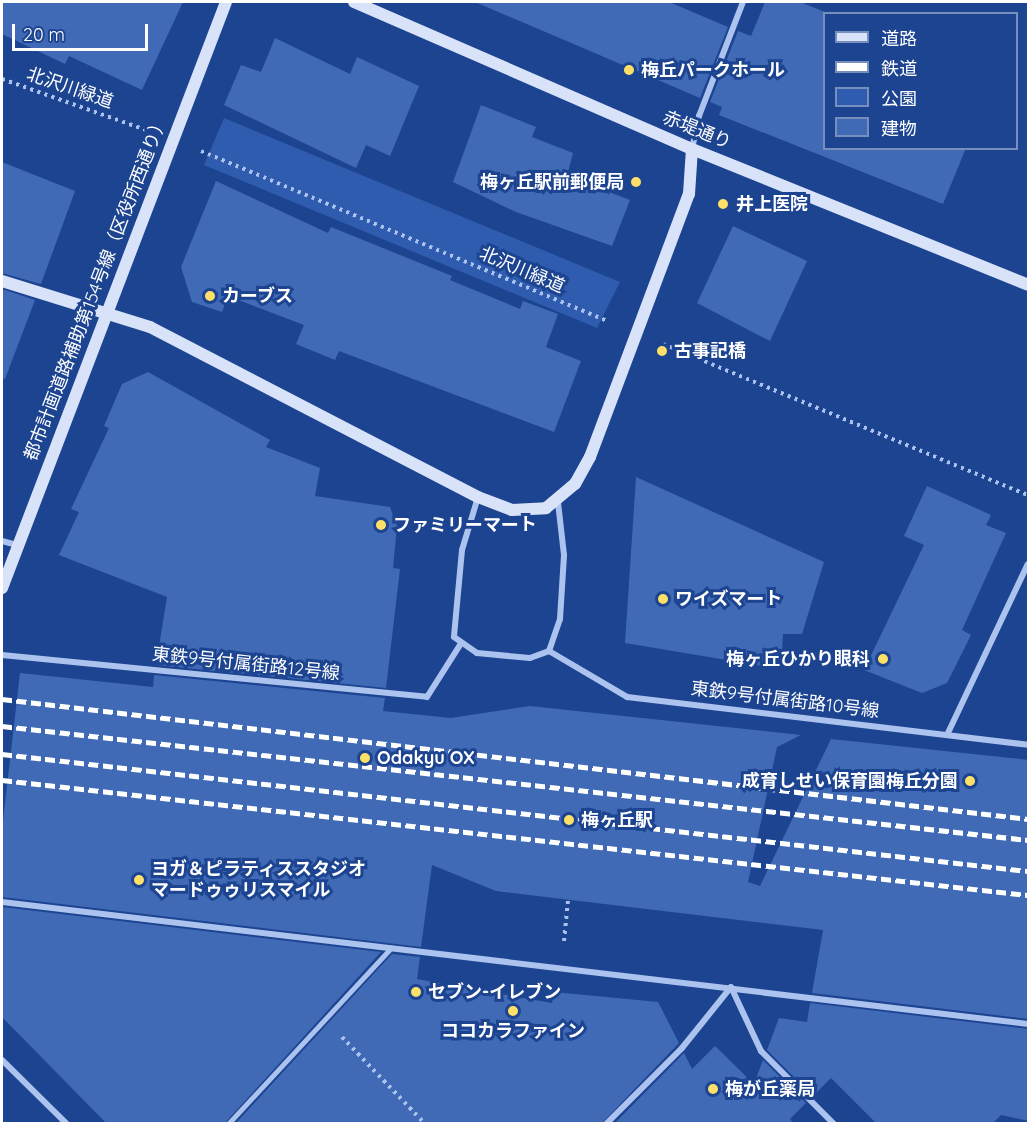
<!DOCTYPE html>
<html>
<head>
<meta charset="utf-8">
<style>
	body { margin:0 }
	#map { position:relative; width:1030px; height:1125px; overflow:hidden; background:#1c4490; font-family:Quicksand,"Noto Sans JP",sans-serif }
	div>[style] { position:absolute }
	.green>* { inset:0; background:#2f5cae }
	.building>* { inset:0; background:#406ab6 }
	.path>* { height:4px; margin-top:-2px; transform-origin:0; background:repeating-linear-gradient(90deg,#abc3ee 0 3px,transparent 0 7.5px) }
	.lane>* { height:4.5px; margin:-2.25px; padding:0 2.25px; transform-origin:2.25px; border-radius:2.25px; background:#abc3ee }
	.street>* { height:6px; margin:-3px; padding:0 3px; transform-origin:3px; border-radius:3px; background:#abc3ee }
	.secondary>* { height:12px; margin:-6px; padding:0 6px; transform-origin:6px; border-radius:6px; background:#d8e3fa }
	.rail>* { height:4.5px; margin-top:-2.25px; transform-origin:0; background:repeating-linear-gradient(90deg,#fff 0 10px,transparent 0 14.5px) }
	.dots>* { width:16px; height:16px; translate:-50% -50%; box-sizing:border-box; border:3px solid #1c4490; border-radius:50% }
	span { translate:-50% -50%; white-space:nowrap; text-align:center; line-height:1.15; -webkit-text-stroke:6px #1c4490; paint-order:stroke }
	.poi-label { font-size:18px; color:#fff; font-weight:700 }
	.left { translate:0 -50%; text-align:left }
	.right { translate:-100% -50%; text-align:right }
	.street-label { font-size:18px; color:#fff }
	.frame { position:absolute; inset:0; border:3px solid #fff; pointer-events:none }
	.legend { position:absolute; left:823px; top:12px; width:195px; height:138px; box-sizing:border-box; background:#1c4490; border:2px solid #778fbc; margin:0; padding:8px 10px; list-style:none; font-size:18px; color:#fff }
	.legend li { display:flex; align-items:center; gap:12px; height:30px }
	.legend b { width:30px; border:2px solid #778fbc }
	.scale { position:absolute; left:12px; top:24px; width:136px; height:27px; box-sizing:border-box; border:3px solid #fff; border-top:0; padding-left:8px; font-size:18px; line-height:21px; white-space:nowrap; color:#fff; -webkit-text-stroke:4px #1c4490; paint-order:stroke }
</style>
</head>
<body>
<div id="map">
	<div class="green">
		<div style="clip-path:polygon(224px 118px,620px 282px,597px 328px,204px 165px)"></div>
	</div>
	<div class="building">
		<div style="clip-path:polygon(2px 2px,183px 2px,142px 90px,69px 56px,65px 64px,2px 34px)"></div>
		<div style="clip-path:polygon(475px 2px,669px 2px,728px 27px,700px 98px)"></div>
		<div style="clip-path:polygon(765px 2px,800px 2px,825px 12px,825px 148px,966px 148px,943px 204px,719px 115px,722px 107px,710px 102px,738px 31px,751px 36px)"></div>
		<div style="clip-path:polygon(275px 38px,350px 74px,357px 57px,419px 86px,390px 156px,366px 145px,356px 168px,224px 105px,241px 65px,261px 72px)"></div>
		<div style="clip-path:polygon(481px 105px,536px 127px,532px 137px,573px 153px,567px 176px,630px 200px,612px 246px,516px 212px,453px 182px)"></div>
		<div style="clip-path:polygon(2px 162px,75px 191px,41px 284px,2px 273px)"></div>
		<div style="clip-path:polygon(216px 181px,328px 233px,331px 227px,452px 276px,450px 280px,520px 309px,523px 301px,558px 314px,546px 347px,581px 361px,554px 432px,339px 351px,335px 360px,296px 344px,304px 325px,228px 296px,222px 312px,192px 302px,181px 267px)"></div>
		<div style="clip-path:polygon(733px 226px,807px 261px,770px 341px,697px 303px)"></div>
		<div style="clip-path:polygon(2px 289px,35px 300px,5px 379px,2px 378px)"></div>
		<div style="clip-path:polygon(148px 372px,270px 440px,266px 447px,320px 468px,315px 496px,390px 507px,397px 526px,393px 568px,400px 569px,386px 688px,156px 665px,167px 597px,59px 555px,79px 512px,71px 509px,109px 428px,104px 426px,122px 384px)"></div>
		<div style="clip-path:polygon(636px 477px,824px 562px,802px 634px,783px 634px,781px 669px,625px 643px)"></div>
		<div style="clip-path:polygon(927px 486px,991px 515px,986px 525px,1006px 533px,962px 630px,971px 635px,947px 683px,922px 693px,864px 670px,924px 545px,904px 536px)"></div>
		<div style="clip-path:polygon(20px 673px,153px 687px,154px 675px,385px 698px,383px 711px,451px 718px,530px 706px,801px 735px,777px 747px,748px 882px,760px 886px,831px 739px,1029px 760px,1029px 1019px,812px 993px,823px 930px,496px 891px,432px 865px,421px 947px,2px 897px,2px 829px)"></div>
		<div style="clip-path:polygon(2px 907px,381px 952px,224px 1124px,107px 1124px,2px 1017px)"></div>
		<div style="clip-path:polygon(392px 954px,420px 957px,417px 979px,552px 1003px,554px 992px,658px 1002px,679px 1043px,601px 1124px,235px 1124px)"></div>
		<div style="clip-path:polygon(810px 1003px,1029px 1029px,1029px 1121px,1001px 1115px,992px 1124px,877px 1124px,831px 1078px,813px 1096px,767px 1050px,779px 1018px,807px 1022px)"></div>
		<div style="clip-path:polygon(715px 1046px,754px 1084px,763px 1060px,806px 1103px,790px 1119px,794px 1124px,614px 1124px,684px 1053px,692px 1069px)"></div>
	</div>
	<div class="path">
		<div style="left:2px;top:79px;width:153px;rotate:19.5deg"></div>
		<div style="left:201px;top:151px;width:442px;rotate:22.7deg"></div>
		<div style="left:663px;top:344px;width:395px;rotate:22.5deg"></div>
		<div style="left:564px;top:941px;width:41px;rotate:-84.4deg"></div>
		<div style="left:342px;top:1037px;width:120px;rotate:46.3deg"></div>
	</div>
	<div class="lane">
		<div style="left:228px;top:1124px;width:240px;rotate:-47.2deg"></div>
	</div>
	<div class="street">
		<div style="left:692px;top:149px;width:34px;rotate:-78deg"></div>
		<div style="left:699px;top:116px;width:122px;rotate:-68.9deg"></div>
		<div style="left:478px;top:497px;width:55px;rotate:106.8deg"></div>
		<div style="left:462px;top:550px;width:87px;rotate:95.3deg"></div>
		<div style="left:454px;top:637px;width:28px;rotate:35deg"></div>
		<div style="left:477px;top:653px;width:53px;rotate:5.4deg"></div>
		<div style="left:530px;top:658px;width:20px;rotate:-20deg"></div>
		<div style="left:549px;top:651px;width:34px;rotate:-71deg"></div>
		<div style="left:560px;top:619px;width:64px;rotate:-86.4deg"></div>
		<div style="left:564px;top:555px;width:53px;rotate:-96.5deg"></div>
		<div style="left:2px;top:541px;width:16px;rotate:15deg"></div>
		<div style="left:549px;top:651px;width:91px;rotate:30.5deg"></div>
		<div style="left:627px;top:697px;width:404px;rotate:6.8deg"></div>
		<div style="left:2px;top:655px;width:427px;rotate:5.6deg"></div>
		<div style="left:427px;top:697px;width:62px;rotate:-57.6deg"></div>
		<div style="left:947px;top:735px;width:189px;rotate:-64.7deg"></div>
		<div style="left:2px;top:902px;width:1033px;rotate:6.78deg"></div>
		<div style="left:731px;top:987px;width:71px;rotate:64.9deg"></div>
		<div style="left:761px;top:1051px;width:103px;rotate:45deg"></div>
		<div style="left:2px;top:1060px;width:91px;rotate:44.6deg"></div>
		<div style="left:606px;top:1124px;width:107px;rotate:-45deg"></div>
		<div style="left:682px;top:1048px;width:78px;rotate:-51.2deg"></div>
	</div>
	<div class="secondary">
		<div style="left:354px;top:2px;width:369px;rotate:23.5deg"></div>
		<div style="left:692px;top:149px;width:362px;rotate:22deg"></div>
		<div style="left:2px;top:281px;width:155px;rotate:17.3deg"></div>
		<div style="left:150px;top:327px;width:369px;rotate:27.4deg"></div>
		<div style="left:478px;top:497px;width:36px;rotate:21deg"></div>
		<div style="left:512px;top:510px;width:34px;rotate:-3deg"></div>
		<div style="left:546px;top:508px;width:38px;rotate:-40deg"></div>
		<div style="left:575px;top:484px;width:31px;rotate:-61deg"></div>
		<div style="left:590px;top:457px;width:281px;rotate:-69.4deg"></div>
		<div style="left:689px;top:194px;width:45px;rotate:-86.2deg"></div>
		<div style="left:2px;top:588px;width:627px;rotate:-69.08deg"></div>
	</div>
	<div class="rail">
		<div style="left:2px;top:699px;width:1033px;rotate:6.67deg"></div>
		<div style="left:2px;top:726px;width:1032px;rotate:6.34deg"></div>
		<div style="left:2px;top:754px;width:1033px;rotate:6.51deg"></div>
		<div style="left:2px;top:780px;width:1032px;rotate:6.4deg"></div>
	</div>
	<div class="dots">
		<div style="left:629px;top:70px;background:#fee069"></div>
		<div style="left:636px;top:182px;background:#fee069"></div>
		<div style="left:723px;top:204px;background:#fee069"></div>
		<div style="left:210px;top:296px;background:#fee069"></div>
		<div style="left:662px;top:351px;background:#fee069"></div>
		<div style="left:381px;top:525px;background:#fee069"></div>
		<div style="left:663px;top:599px;background:#fee069"></div>
		<div style="left:883px;top:659px;background:#fee069"></div>
		<div style="left:365px;top:758px;background:#fee069"></div>
		<div style="left:970px;top:781px;background:#fee069"></div>
		<div style="left:569px;top:820px;background:#fee069"></div>
		<div style="left:139px;top:880px;background:#fee069"></div>
		<div style="left:416px;top:992px;background:#fee069"></div>
		<div style="left:513px;top:1011px;background:#fee069"></div>
		<div style="left:713px;top:1089px;background:#fee069"></div>
	</div>
	<div class="poi-label">
		<span class="left" style="left:641px;top:70px">梅丘パークホール</span>
		<span class="right" style="left:624px;top:182px">梅ヶ丘駅前郵便局</span>
		<span class="left" style="left:736px;top:204px">井上医院</span>
		<span class="left" style="left:222px;top:296px">カーブス</span>
		<span class="left" style="left:674px;top:351px">古事記橋</span>
		<span class="left" style="left:393px;top:525px">ファミリーマート</span>
		<span class="left" style="left:675px;top:599px">ワイズマート</span>
		<span class="right" style="left:870px;top:659px">梅ヶ丘ひかり眼科</span>
		<span class="left" style="left:377px;top:758px">Odakyu OX</span>
		<span class="right" style="left:958px;top:781px">成育しせい保育園梅丘分園</span>
		<span class="left" style="left:581px;top:820px">梅ヶ丘駅</span>
		<span class="left" style="left:151px;top:880px">ヨガ＆ピラティススタジオ<br>マードゥゥリスマイル</span>
		<span class="left" style="left:428px;top:992px">セブン-イレブン</span>
		<span style="left:513px;top:1031px">ココカラファイン</span>
		<span class="left" style="left:725px;top:1089px">梅が丘薬局</span>
	</div>
	<div class="street-label">
		<span style="left:70px;top:88px;rotate:19deg">北沢川緑道</span>
		<span style="left:697px;top:130px;rotate:22deg">赤堤通り</span>
		<span style="left:522px;top:270px;rotate:23deg">北沢川緑道</span>
		<span style="left:96px;top:288px;rotate:-69deg">都市計画道路補助第154号線（区役所西通り）</span>
		<span style="left:246px;top:664px;rotate:6deg">東鉄9号付属街路12号線</span>
		<span style="left:785px;top:700px;rotate:7deg">東鉄9号付属街路10号線</span>
	</div>
	<div class="frame"></div>
	<ul class="legend">
	<li><b style="height:8px;background:#d8e3fa"></b>道路</li>
	<li><b style="height:8px;background:#fff"></b>鉄道</li>
	<li><b style="height:16px;background:#2f5cae"></b>公園</li>
	<li><b style="height:16px;background:#406ab6"></b>建物</li>
	</ul>
	<div class="scale">20 m</div>
</div>
</body>
</html>
